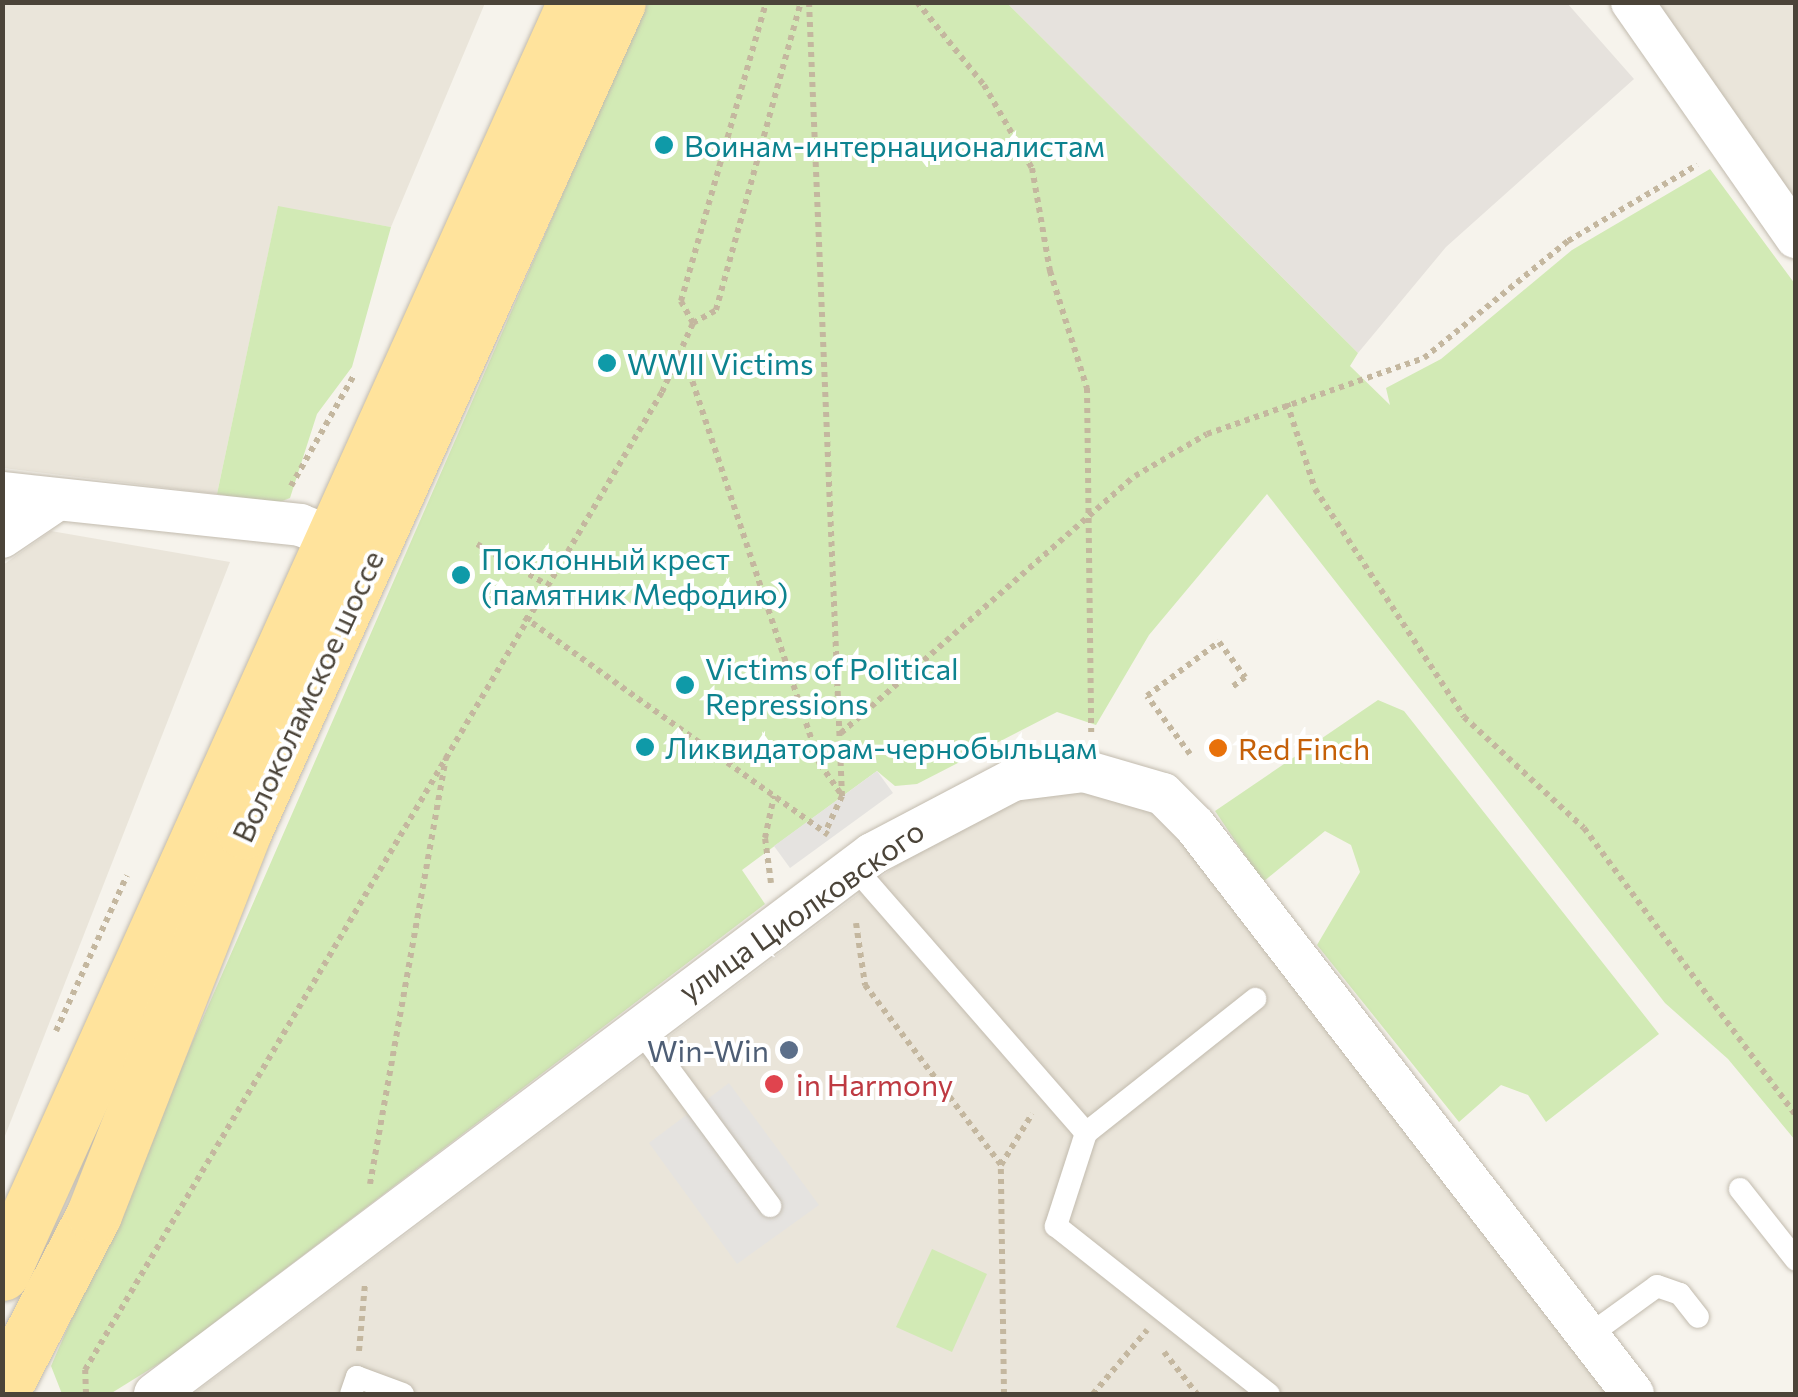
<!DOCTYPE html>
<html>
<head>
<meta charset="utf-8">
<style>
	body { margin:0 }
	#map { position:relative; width:1798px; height:1397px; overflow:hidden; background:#f6f3ec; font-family:Commissioner,sans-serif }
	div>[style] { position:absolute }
	.residential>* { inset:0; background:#eae5da }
	.industrial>* { inset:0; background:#e6e2dd }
	.green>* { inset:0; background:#d2eab5 }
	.parking>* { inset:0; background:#e5e3e0 }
	.path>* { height:6px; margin-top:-3px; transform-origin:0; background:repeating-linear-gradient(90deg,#c4b79f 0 5px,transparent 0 10px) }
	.roads { filter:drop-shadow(0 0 2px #c2bbae) drop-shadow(0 0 2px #c2bbae) }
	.lane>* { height:22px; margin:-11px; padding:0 11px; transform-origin:11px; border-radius:11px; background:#fff }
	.street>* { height:42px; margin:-21px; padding:0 21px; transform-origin:21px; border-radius:21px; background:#fff }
	.primary>* { height:55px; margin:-27.5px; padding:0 27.5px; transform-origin:27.5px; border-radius:27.5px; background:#ffe39c }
	.dots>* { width:28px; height:28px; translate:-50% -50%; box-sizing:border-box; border:5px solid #fff; border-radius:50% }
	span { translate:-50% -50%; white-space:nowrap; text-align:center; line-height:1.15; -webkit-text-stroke:8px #fff; paint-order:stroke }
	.culture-label { font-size:30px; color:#0d838f }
	.left { translate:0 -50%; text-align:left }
	.street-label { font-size:30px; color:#4b4439 }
	.food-label { font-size:30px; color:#c56008 }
	.service-label { font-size:30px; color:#4e5e75 }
	.right { translate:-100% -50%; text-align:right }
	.health-label { font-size:30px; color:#be3a42 }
	.frame { position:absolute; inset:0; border:5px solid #4b4439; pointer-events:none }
</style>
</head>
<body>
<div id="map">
	<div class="residential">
		<div style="clip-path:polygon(3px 3px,485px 3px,391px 227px,278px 207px,217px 494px,3px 468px)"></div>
		<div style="clip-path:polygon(1653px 3px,1795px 3px,1795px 201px)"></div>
		<div style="clip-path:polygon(51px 531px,230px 562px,3px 1141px,3px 565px)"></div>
		<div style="clip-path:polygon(1084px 792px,1159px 809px,1617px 1394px,193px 1394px,889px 871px,957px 825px,1017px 800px)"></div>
	</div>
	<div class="industrial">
		<div style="clip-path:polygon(1007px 3px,1567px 3px,1634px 79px,1446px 247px,1358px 353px)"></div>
	</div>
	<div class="green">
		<div style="clip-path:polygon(646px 3px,1007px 3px,1358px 353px,1350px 366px,1390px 405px,1386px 388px,1441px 359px,1572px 250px,1710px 169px,1795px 284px,1795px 1140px,1728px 1059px,1665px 1003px,1267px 494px,1149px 635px,1096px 725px,1057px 712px,917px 784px,895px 786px,877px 771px,742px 870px,765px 904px,168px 1358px,110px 1394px,62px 1394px,51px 1366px)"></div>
		<div style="clip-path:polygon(278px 206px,391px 227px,352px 367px,317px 414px,290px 498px,272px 505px,217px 494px)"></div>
		<div style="clip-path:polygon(1378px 700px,1404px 711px,1659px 1034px,1546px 1122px,1528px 1095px,1501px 1085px,1459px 1122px,1317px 945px,1360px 872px,1351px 845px,1325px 831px,1263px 882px,1215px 811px)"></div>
		<div style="clip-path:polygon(932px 1249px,987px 1274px,952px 1352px,896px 1327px)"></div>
	</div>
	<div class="parking">
		<div style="clip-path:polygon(877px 771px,893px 793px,790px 868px,774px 846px)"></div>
		<div style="clip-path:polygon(729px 1083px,819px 1205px,737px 1264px,649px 1143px)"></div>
	</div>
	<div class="path">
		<div style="left:809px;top:2px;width:795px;rotate:87.62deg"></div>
		<div style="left:842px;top:796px;width:40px;rotate:115deg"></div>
		<div style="left:917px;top:2px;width:107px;rotate:51.1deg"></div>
		<div style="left:984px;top:85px;width:96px;rotate:60deg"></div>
		<div style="left:1032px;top:168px;width:105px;rotate:80.1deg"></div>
		<div style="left:1050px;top:271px;width:123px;rotate:72.5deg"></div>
		<div style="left:1087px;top:388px;width:344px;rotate:89.3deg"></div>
		<div style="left:693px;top:323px;width:25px;rotate:-119deg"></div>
		<div style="left:681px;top:301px;width:311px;rotate:-74.1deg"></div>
		<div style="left:683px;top:353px;width:433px;rotate:71.6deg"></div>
		<div style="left:820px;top:764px;width:38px;rotate:55deg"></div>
		<div style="left:1287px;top:403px;width:90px;rotate:72deg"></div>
		<div style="left:1315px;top:489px;width:272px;rotate:56.8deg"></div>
		<div style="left:1464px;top:717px;width:163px;rotate:42.8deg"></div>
		<div style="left:1584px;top:828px;width:358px;rotate:53.6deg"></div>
		<div style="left:291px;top:486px;width:128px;rotate:-60.4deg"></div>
		<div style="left:477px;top:544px;width:78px;rotate:30.2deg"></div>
		<div style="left:524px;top:617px;width:374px;rotate:35.6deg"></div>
		<div style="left:841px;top:733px;width:390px;rotate:-41.2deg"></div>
		<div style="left:1135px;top:476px;width:83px;rotate:-30.3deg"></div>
		<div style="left:1207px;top:434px;width:230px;rotate:-19.3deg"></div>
		<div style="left:1424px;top:358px;width:186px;rotate:-39.1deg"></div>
		<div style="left:1568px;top:241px;width:150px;rotate:-30.5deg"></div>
		<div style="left:1190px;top:754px;width:72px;rotate:-126.6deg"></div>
		<div style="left:1147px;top:696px;width:90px;rotate:-36.9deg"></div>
		<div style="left:1219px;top:642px;width:44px;rotate:53.4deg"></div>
		<div style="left:1245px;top:677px;width:16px;rotate:142deg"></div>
		<div style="left:771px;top:883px;width:45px;rotate:-97.6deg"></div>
		<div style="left:765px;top:838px;width:43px;rotate:-77.9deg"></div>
		<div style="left:856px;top:923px;width:63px;rotate:81.7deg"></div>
		<div style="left:865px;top:985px;width:226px;rotate:52.9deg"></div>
		<div style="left:56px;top:1031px;width:171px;rotate:-65.5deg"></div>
		<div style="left:370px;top:1184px;width:433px;rotate:-79.9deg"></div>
		<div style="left:359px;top:1351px;width:67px;rotate:-84.9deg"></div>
		<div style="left:1164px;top:1352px;width:53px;rotate:51.8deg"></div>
		<div style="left:86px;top:1394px;width:24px;rotate:-92deg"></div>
		<div style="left:85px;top:1370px;width:1136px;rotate:-59.46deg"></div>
		<div style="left:662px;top:392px;width:76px;rotate:-65.8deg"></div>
		<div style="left:693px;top:323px;width:26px;rotate:-29deg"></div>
		<div style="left:716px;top:310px;width:320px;rotate:-74.6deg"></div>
		<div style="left:1004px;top:1394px;width:229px;rotate:-90.8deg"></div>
		<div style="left:1001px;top:1165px;width:60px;rotate:-58.7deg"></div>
		<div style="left:1093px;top:1394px;width:84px;rotate:-49.8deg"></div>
	</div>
	<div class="roads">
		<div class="lane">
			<div style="left:854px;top:867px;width:353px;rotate:48.9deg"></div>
			<div style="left:1086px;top:1133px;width:98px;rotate:107.9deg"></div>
			<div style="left:1056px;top:1226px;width:271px;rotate:38.3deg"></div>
			<div style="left:637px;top:1026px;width:224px;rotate:53.5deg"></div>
			<div style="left:1086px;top:1133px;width:216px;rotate:-38.4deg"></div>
			<div style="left:1740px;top:1189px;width:90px;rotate:51.7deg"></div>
			<div style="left:1588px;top:1336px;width:85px;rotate:-35.9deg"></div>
			<div style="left:1657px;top:1286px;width:24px;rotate:19deg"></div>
			<div style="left:1680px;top:1294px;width:29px;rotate:52deg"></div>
			<div style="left:351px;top:1394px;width:18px;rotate:-71deg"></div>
			<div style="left:357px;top:1377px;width:49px;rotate:20.3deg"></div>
		</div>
		<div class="street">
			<div style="left:1632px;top:2px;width:287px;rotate:55.1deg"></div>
			<div style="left:2px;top:493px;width:300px;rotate:6.1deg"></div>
			<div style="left:300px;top:525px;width:40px;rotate:21deg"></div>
			<div style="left:2px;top:537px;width:64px;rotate:-34.2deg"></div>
			<div style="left:155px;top:1394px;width:898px;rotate:-36.98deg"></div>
			<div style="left:872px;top:854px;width:159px;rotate:-27.7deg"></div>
			<div style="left:1013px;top:780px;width:72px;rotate:-7.2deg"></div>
			<div style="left:1084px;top:771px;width:82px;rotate:16.2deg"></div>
			<div style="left:1163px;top:794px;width:45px;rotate:45deg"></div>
			<div style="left:1195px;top:826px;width:717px;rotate:52.36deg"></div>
		</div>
		<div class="primary">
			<div style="left:2px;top:1273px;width:1394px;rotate:-65.73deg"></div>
			<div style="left:2px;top:1391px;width:199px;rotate:-62.5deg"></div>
			<div style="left:94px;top:1214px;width:411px;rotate:-68.6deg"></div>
			<div style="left:244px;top:831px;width:909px;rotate:-65.72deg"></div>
		</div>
	</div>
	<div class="dots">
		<div style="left:664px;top:145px;background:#0f9aa8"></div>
		<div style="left:607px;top:363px;background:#0f9aa8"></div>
		<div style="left:461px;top:575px;background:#0f9aa8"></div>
		<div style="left:685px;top:685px;background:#0f9aa8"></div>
		<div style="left:645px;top:747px;background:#0f9aa8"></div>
		<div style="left:1218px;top:748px;background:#e8710a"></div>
		<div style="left:789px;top:1050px;background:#5c6f8a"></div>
		<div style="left:774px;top:1084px;background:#e0444e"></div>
	</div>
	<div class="culture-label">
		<span class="left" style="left:684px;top:145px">Воинам-интернационалистам</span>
		<span class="left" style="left:627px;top:363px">WWII Victims</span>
		<span class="left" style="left:481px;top:575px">Поклонный крест<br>(памятник Мефодию)</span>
		<span class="left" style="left:705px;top:685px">Victims of Political<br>Repressions</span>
		<span class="left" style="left:665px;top:747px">Ликвидаторам-чернобыльцам</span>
	</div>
	<div class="street-label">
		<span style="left:307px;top:696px;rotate:-65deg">Волоколамское шоссе</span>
		<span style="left:801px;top:910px;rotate:-35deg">улица Циолковского</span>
	</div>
	<div class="food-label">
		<span class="left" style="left:1238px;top:748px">Red Finch</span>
	</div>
	<div class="service-label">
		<span class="right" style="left:769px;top:1050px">Win-Win</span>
	</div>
	<div class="health-label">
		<span class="left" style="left:796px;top:1084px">in Harmony</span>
	</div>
	<div class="frame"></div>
</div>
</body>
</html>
